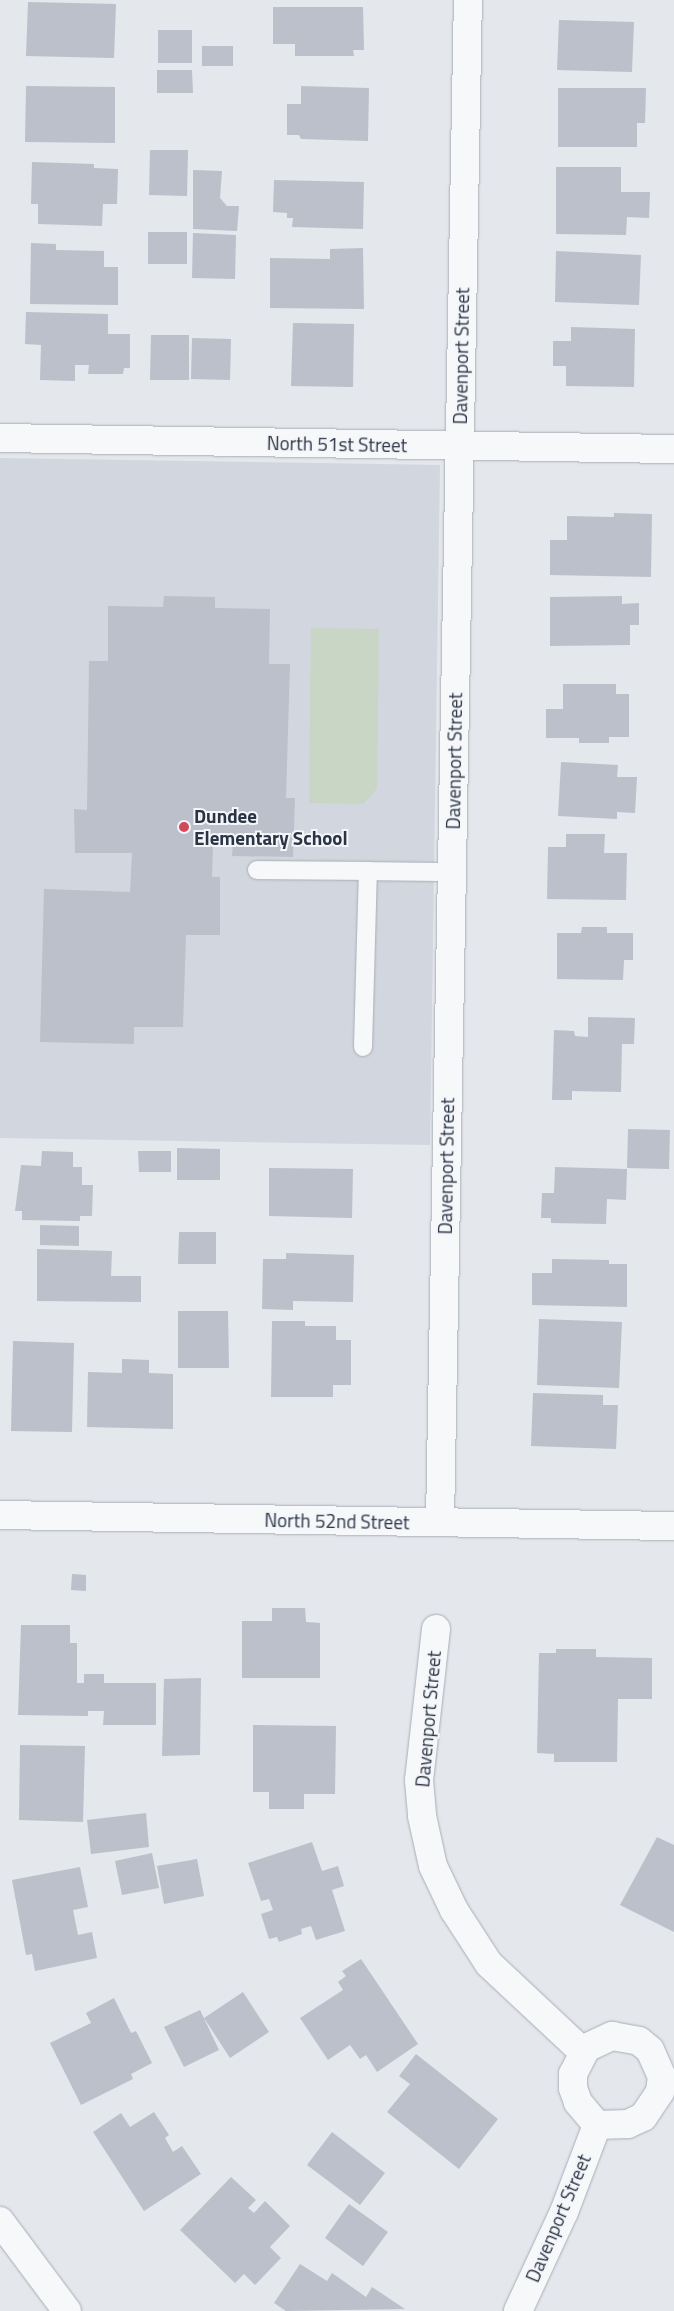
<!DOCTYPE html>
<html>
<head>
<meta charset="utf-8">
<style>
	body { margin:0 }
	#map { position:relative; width:674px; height:2311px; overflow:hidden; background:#e4e7ec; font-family:"Titillium Web",sans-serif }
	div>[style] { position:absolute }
	.built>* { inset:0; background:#d2d6de }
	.green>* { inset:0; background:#c9d6c5 }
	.building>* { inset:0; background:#bbc0ca }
	.roads { filter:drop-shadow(0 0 1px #a9aeb7) drop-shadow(0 0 1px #a9aeb7) }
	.service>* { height:18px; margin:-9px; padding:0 9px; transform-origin:9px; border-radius:9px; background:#f7f8fa }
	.minor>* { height:28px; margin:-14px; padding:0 14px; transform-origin:14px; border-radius:14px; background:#f7f8fa }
	.tertiary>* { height:28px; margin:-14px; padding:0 14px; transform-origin:14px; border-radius:14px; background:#f7f8fa }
	.dots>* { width:14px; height:14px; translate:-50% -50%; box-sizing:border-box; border:2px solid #f4f6f9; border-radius:50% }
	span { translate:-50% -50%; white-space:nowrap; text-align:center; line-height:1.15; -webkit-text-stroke:4px #f4f6f9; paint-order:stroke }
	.street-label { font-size:19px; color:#2b3445 }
	.poi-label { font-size:19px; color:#2b3445; font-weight:700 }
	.left { translate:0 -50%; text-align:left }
</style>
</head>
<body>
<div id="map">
	<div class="built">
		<div style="clip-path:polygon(0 458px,440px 465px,430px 1145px,0 1138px)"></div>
	</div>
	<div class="green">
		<div style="clip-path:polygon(311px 628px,379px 629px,377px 789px,363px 804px,309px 803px)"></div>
	</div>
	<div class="building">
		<div style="clip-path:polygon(28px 2px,116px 4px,114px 58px,26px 56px)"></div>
		<div style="clip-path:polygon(273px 7px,363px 7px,364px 50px,353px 50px,354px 56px,295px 56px,295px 44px,273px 44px)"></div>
		<div style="clip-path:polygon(559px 20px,634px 22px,632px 72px,557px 70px)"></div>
		<div style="clip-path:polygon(158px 30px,192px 30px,192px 63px,158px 63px)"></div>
		<div style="clip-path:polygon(202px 46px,233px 46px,233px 66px,202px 66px)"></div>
		<div style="clip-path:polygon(157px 70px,192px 70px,193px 93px,157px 93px)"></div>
		<div style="clip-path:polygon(26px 86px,115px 87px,115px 143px,25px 142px)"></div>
		<div style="clip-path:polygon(301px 86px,369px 88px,368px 141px,301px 139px,299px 135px,287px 135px,287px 104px,301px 104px)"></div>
		<div style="clip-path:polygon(558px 88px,646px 88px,645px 123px,637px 123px,637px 147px,558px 147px)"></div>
		<div style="clip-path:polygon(150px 150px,188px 150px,187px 196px,149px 195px)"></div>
		<div style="clip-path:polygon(32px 162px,94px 164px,94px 168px,118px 169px,117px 204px,103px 204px,102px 226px,38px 224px,38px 204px,31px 204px)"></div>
		<div style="clip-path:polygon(556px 167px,621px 167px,621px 192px,650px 192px,649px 218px,627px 217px,626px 235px,556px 234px)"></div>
		<div style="clip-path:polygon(193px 170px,222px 171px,220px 198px,227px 206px,239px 206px,237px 231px,193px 229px)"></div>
		<div style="clip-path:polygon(274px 180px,364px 182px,363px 229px,292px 227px,293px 218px,287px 218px,287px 213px,273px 212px)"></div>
		<div style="clip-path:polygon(148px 232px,187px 232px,187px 264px,148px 264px)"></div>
		<div style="clip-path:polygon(193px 233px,236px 235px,235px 279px,192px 278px)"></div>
		<div style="clip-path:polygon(31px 243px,56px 244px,56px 250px,104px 251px,104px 267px,118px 267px,118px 305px,30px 304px)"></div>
		<div style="clip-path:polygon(363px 248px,364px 309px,270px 308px,270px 258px,330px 259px,330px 249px)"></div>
		<div style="clip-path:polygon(556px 251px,641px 255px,639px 305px,555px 302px)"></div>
		<div style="clip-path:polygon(26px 312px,108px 314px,108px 334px,130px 334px,130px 368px,124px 368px,123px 374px,88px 374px,89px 365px,75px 365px,75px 381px,40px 380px,41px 345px,25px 344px)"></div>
		<div style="clip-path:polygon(293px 323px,354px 324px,353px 387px,291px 386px)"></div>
		<div style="clip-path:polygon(571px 327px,635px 329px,634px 387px,566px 386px,566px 366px,553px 366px,553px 341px,571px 341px)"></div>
		<div style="clip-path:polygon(151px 335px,189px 335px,189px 380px,150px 380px)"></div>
		<div style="clip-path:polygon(192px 338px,231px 339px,230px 380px,191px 379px)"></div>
		<div style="clip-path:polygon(614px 513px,652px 514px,651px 577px,550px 575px,550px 540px,567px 540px,567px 516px,614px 517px)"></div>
		<div style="clip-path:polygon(164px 596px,215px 597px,215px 608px,270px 609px,269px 664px,290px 664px,286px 798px,295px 798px,293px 857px,232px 856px,233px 843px,213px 844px,212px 877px,220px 877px,220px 935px,186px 935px,183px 1027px,134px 1027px,134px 1044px,40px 1042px,44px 889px,130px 892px,132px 853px,75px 853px,74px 809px,87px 810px,89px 661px,108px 661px,108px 606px,163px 607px)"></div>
		<div style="clip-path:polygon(622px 596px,622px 604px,639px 603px,639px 625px,630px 625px,630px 645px,550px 646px,550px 597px)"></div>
		<div style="clip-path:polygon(563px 684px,616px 684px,616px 694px,629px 694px,629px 737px,609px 737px,609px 743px,579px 743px,579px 738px,546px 738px,546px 709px,563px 709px)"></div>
		<div style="clip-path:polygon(561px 762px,618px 765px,617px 777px,637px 777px,635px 813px,617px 812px,617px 819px,558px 816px)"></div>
		<div style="clip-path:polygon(566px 834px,605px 834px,604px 853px,627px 853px,626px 900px,547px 899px,548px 847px,566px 847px)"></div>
		<div style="clip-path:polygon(582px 927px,607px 927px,607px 933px,633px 933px,633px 960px,624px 960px,623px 980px,557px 979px,557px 933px,581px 933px)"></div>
		<div style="clip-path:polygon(588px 1017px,635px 1018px,634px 1044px,622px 1044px,621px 1092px,572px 1091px,572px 1100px,552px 1100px,554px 1030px,574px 1031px,575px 1036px,588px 1037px)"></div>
		<div style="clip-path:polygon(628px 1129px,670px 1130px,669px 1169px,627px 1168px)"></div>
		<div style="clip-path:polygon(177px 1148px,220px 1149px,220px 1180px,177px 1180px)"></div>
		<div style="clip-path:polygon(42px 1151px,73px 1152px,73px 1167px,82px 1167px,82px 1185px,93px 1185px,92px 1216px,80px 1216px,80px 1221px,22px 1220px,22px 1211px,15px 1211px,21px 1165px,41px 1166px)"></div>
		<div style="clip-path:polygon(138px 1151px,171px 1151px,171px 1172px,139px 1172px)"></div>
		<div style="clip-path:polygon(555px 1167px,627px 1169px,626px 1200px,607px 1199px,606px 1224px,551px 1223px,551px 1218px,541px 1218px,542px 1193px,554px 1193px)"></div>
		<div style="clip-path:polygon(269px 1168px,353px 1169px,352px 1218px,269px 1216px)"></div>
		<div style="clip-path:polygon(40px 1225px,79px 1226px,79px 1246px,40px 1245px)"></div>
		<div style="clip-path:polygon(179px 1232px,216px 1232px,216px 1264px,178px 1264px)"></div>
		<div style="clip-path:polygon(37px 1249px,112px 1251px,111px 1276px,141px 1276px,141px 1302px,37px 1301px)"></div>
		<div style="clip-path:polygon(286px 1253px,354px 1255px,353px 1302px,293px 1301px,293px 1310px,262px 1309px,263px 1259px,286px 1259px)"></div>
		<div style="clip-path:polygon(552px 1259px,609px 1260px,609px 1264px,627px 1264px,627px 1307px,532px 1305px,532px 1273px,552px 1273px)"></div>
		<div style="clip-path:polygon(178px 1311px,228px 1311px,229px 1368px,178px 1368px)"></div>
		<div style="clip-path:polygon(539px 1319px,622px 1322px,619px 1388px,537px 1385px)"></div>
		<div style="clip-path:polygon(272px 1321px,305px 1321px,305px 1326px,336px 1326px,336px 1340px,351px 1340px,351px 1385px,333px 1385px,333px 1397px,271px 1397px)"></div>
		<div style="clip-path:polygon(13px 1341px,74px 1343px,72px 1432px,11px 1431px)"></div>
		<div style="clip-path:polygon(122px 1359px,149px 1360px,149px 1373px,173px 1374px,173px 1429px,87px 1427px,88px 1372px,122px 1373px)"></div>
		<div style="clip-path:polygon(533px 1393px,603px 1395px,603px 1405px,618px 1405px,616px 1449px,531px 1446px)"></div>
		<div style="clip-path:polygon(72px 1574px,86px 1575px,86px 1591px,71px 1590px)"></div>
		<div style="clip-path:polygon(272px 1608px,305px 1608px,306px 1622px,320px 1623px,320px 1678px,242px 1678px,242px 1621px,272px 1621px)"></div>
		<div style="clip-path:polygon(21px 1625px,70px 1625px,70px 1643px,77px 1643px,77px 1683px,84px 1683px,84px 1674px,104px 1674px,104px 1683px,156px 1683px,156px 1725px,103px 1725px,104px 1711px,88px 1711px,88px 1716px,18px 1715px)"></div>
		<div style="clip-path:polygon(556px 1649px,596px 1649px,596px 1657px,652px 1658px,652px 1699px,618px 1699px,617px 1762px,554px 1762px,554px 1754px,537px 1753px,539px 1653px,556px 1653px)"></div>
		<div style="clip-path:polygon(201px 1678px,200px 1755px,162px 1756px,164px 1679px)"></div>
		<div style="clip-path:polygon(253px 1725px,336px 1726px,335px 1794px,304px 1794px,304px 1809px,269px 1809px,269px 1792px,253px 1792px)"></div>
		<div style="clip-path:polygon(20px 1745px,85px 1746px,83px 1822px,19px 1820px)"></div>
		<div style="clip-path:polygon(146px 1813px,149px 1847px,91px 1854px,87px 1820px)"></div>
		<div style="clip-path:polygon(657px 1837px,674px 1845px,674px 1932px,620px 1905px)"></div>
		<div style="clip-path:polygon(312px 1842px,322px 1871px,338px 1866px,344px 1886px,332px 1890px,345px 1931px,316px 1940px,311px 1926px,301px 1929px,302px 1934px,279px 1942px,277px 1937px,269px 1939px,261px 1914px,273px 1910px,269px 1899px,261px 1901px,248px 1863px)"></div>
		<div style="clip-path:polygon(152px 1853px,159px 1888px,122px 1895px,115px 1861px)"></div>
		<div style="clip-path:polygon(197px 1859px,204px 1896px,164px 1904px,157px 1866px)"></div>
		<div style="clip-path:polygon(80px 1867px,88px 1907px,73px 1910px,78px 1935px,92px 1932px,97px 1958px,35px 1971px,32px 1954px,26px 1955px,12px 1880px)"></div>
		<div style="clip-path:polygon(361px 1959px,418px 2044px,377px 2072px,366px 2055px,360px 2059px,350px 2045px,328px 2060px,300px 2018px,343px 1990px,338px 1982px,346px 1976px,342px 1971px)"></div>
		<div style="clip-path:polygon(243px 1992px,269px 2032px,230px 2058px,204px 2018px)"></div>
		<div style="clip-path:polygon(114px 1998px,131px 2033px,136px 2031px,152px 2063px,131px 2074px,133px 2079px,81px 2105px,50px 2043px,91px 2023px,86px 2013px)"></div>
		<div style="clip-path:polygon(200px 2010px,219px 2050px,184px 2067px,164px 2027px)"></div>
		<div style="clip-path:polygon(416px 2054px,498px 2119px,459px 2169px,387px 2112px,410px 2084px,399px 2076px)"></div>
		<div style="clip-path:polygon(154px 2112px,169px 2135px,165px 2138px,173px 2152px,182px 2146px,201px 2174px,144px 2211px,93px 2132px,121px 2113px,130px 2127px)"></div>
		<div style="clip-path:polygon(332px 2132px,385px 2173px,360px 2205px,307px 2165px)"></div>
		<div style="clip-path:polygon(231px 2177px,256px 2200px,248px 2208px,254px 2213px,265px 2201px,290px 2226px,270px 2247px,281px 2258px,255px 2285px,244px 2274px,235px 2283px,180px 2230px)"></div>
		<div style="clip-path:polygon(349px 2204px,388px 2232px,363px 2266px,325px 2238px)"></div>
		<div style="clip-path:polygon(300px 2264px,327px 2281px,332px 2273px,366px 2297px,372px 2287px,405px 2309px,286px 2311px,274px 2303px)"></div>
	</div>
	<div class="roads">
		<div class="service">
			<div style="left:257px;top:870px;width:111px;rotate:0.5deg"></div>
			<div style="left:363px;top:1047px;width:176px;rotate:-88.4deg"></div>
			<div style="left:368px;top:871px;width:84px;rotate:0.7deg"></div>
		</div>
		<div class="minor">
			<div style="left:0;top:438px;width:674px;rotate:0.94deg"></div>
			<div style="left:440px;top:1522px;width:1522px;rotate:-88.95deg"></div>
			<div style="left:436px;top:1629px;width:152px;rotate:96.4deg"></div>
			<div style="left:419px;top:1780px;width:36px;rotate:85deg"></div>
			<div style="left:422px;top:1816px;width:51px;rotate:77.6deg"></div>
			<div style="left:433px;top:1866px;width:49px;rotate:64.5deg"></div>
			<div style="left:454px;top:1910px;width:64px;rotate:57.1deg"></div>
			<div style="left:489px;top:1964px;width:129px;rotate:43.1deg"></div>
			<div style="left:612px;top:2036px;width:27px;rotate:10deg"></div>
			<div style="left:639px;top:2041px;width:14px;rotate:39deg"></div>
			<div style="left:650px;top:2050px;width:30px;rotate:66deg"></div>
			<div style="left:662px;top:2077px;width:15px;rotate:98deg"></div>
			<div style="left:660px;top:2092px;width:30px;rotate:124deg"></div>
			<div style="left:643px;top:2117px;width:17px;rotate:155deg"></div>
			<div style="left:628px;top:2124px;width:31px;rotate:178deg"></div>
			<div style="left:597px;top:2125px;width:30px;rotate:-130deg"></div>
			<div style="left:578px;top:2102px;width:15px;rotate:-110deg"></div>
			<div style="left:573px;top:2088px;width:14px;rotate:-90deg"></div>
			<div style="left:573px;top:2074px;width:29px;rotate:-63deg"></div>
			<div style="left:586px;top:2048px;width:29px;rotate:-25deg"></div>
			<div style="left:0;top:2221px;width:112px;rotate:53.3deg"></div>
			<div style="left:518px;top:2311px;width:109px;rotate:-65.1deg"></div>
			<div style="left:564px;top:2212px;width:93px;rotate:-69.2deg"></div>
		</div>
		<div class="tertiary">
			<div style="left:0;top:1515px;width:674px;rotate:0.94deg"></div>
		</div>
	</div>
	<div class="dots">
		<div style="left:184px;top:827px;background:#d1495b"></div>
	</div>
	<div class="street-label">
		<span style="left:461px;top:356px;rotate:-89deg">Davenport Street</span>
		<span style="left:337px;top:444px;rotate:1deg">North 51st Street</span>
		<span style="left:454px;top:761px;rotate:-89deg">Davenport Street</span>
		<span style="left:446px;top:1166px;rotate:-89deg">Davenport Street</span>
		<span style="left:337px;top:1521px;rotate:1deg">North 52nd Street</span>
		<span style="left:428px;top:1719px;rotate:-85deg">Davenport Street</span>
		<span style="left:558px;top:2218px;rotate:-67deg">Davenport Street</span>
	</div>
	<div class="poi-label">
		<span class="left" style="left:194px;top:827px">Dundee<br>Elementary School</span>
	</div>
</div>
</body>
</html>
